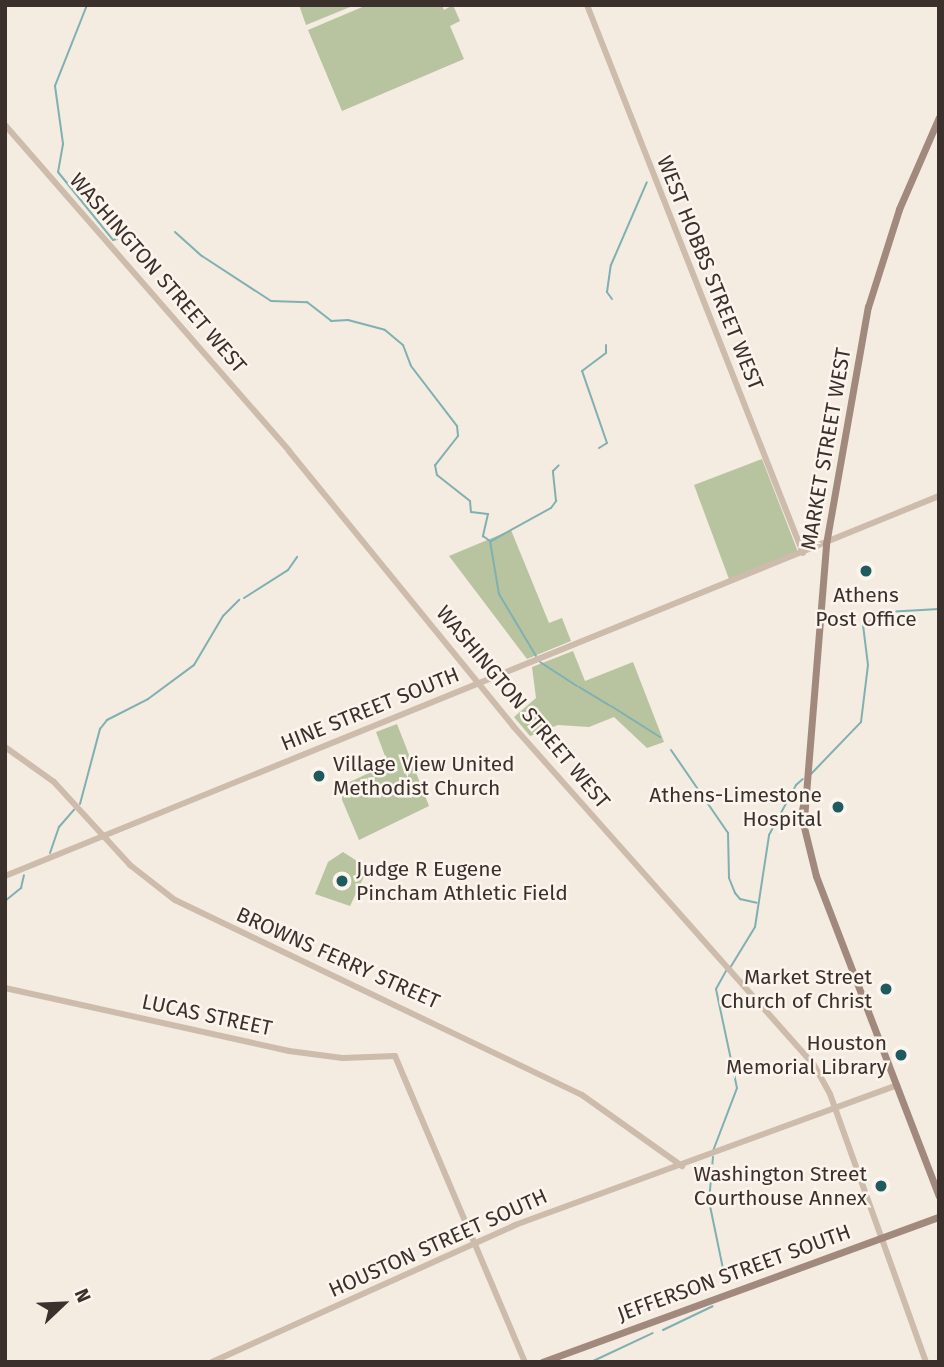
<!DOCTYPE html>
<html>
<head>
<meta charset="utf-8">
<style>
	body { margin:0 }
	#map { position:relative; width:944px; height:1367px; overflow:hidden; background:#f4ebe1; font-family:"Fira Sans",sans-serif }
	div>[style] { position:absolute }
	.green>* { inset:0; background:#b8c4a0 }
	.stream>* { height:2px; margin:-1px; padding:0 1px; transform-origin:1px; border-radius:1px; background:#7fb0b2 }
	.tertiary>* { height:6px; margin:-3px; padding:0 3px; transform-origin:3px; border-radius:3px; background:#cdbbac }
	.secondary>* { height:7px; margin:-3.5px; padding:0 3.5px; transform-origin:3.5px; border-radius:3.5px; background:#a18a7d }
	.dots>* { width:19px; height:19px; translate:-50% -50%; box-sizing:border-box; border:4px solid #fbf5ee; border-radius:50% }
	span { translate:-50% -50%; white-space:nowrap; text-align:center; line-height:1.15; -webkit-text-stroke:5px #fbf5ee; paint-order:stroke }
	.street-label { font-size:21px; color:#3b302b }
	.poi-label { font-size:21px; color:#3b302b }
	.left { translate:0 -50%; text-align:left }
	.right { translate:-100% -50%; text-align:right }
	.frame { position:absolute; inset:0; border:7px solid #3b302b; pointer-events:none }
	.north { position:absolute; left:28px; top:1269px; width:70px; height:70px; -webkit-text-stroke:5px #fbf5ee; paint-order:stroke; rotate:67deg; font-size:19px; font-weight:700; line-height:28px; text-align:center; color:#3b302b }
	.north::after { content:''; display:block; margin:auto; width:24px; height:32px; background:#3b302b; clip-path:polygon(50% 0,100% 100%,50% 72%,0 100%) }
</style>
</head>
<body>
<div id="map">
	<div class="green">
		<div style="clip-path:polygon(299px 5px,355px 5px,306px 25px)"></div>
		<div style="clip-path:polygon(367px 5px,442px 5px,444px 10px,453px 5px,460px 21px,450px 26px,464px 59px,342px 111px,308px 30px)"></div>
		<div style="clip-path:polygon(762px 459px,798px 552px,729px 579px,694px 485px)"></div>
		<div style="clip-path:polygon(511px 530px,549px 623px,562px 618px,571px 641px,527px 659px,449px 556px)"></div>
		<div style="clip-path:polygon(573px 651px,585px 681px,633px 662px,664px 742px,647px 748px,614px 717px,589px 727px,558px 725px,530px 736px,514px 717px,536px 698px,532px 667px)"></div>
		<div style="clip-path:polygon(397px 724px,429px 806px,359px 840px,337px 788px,388px 764px,376px 732px)"></div>
		<div style="clip-path:polygon(343px 852px,368px 868px,350px 906px,315px 894px,328px 862px)"></div>
	</div>
	<div class="stream">
		<div style="left:87px;top:5px;width:87px;rotate:111.6deg"></div>
		<div style="left:55px;top:86px;width:59px;rotate:82.1deg"></div>
		<div style="left:63px;top:144px;width:28px;rotate:100deg"></div>
		<div style="left:58px;top:172px;width:87px;rotate:51deg"></div>
		<div style="left:113px;top:240px;width:4px;rotate:-14deg"></div>
		<div style="left:175px;top:232px;width:36px;rotate:42deg"></div>
		<div style="left:202px;top:256px;width:82px;rotate:33.1deg"></div>
		<div style="left:271px;top:301px;width:36px;rotate:2deg"></div>
		<div style="left:307px;top:302px;width:31px;rotate:38deg"></div>
		<div style="left:331px;top:321px;width:17px;rotate:-3deg"></div>
		<div style="left:348px;top:320px;width:38px;rotate:15deg"></div>
		<div style="left:385px;top:330px;width:23px;rotate:40deg"></div>
		<div style="left:403px;top:345px;width:22px;rotate:69deg"></div>
		<div style="left:411px;top:366px;width:76px;rotate:52.5deg"></div>
		<div style="left:457px;top:426px;width:10px;rotate:84deg"></div>
		<div style="left:458px;top:436px;width:37px;rotate:128deg"></div>
		<div style="left:435px;top:465px;width:10px;rotate:79deg"></div>
		<div style="left:437px;top:475px;width:42px;rotate:38.2deg"></div>
		<div style="left:470px;top:501px;width:11px;rotate:85deg"></div>
		<div style="left:471px;top:512px;width:17px;rotate:7deg"></div>
		<div style="left:488px;top:514px;width:23px;rotate:103deg"></div>
		<div style="left:483px;top:536px;width:9px;rotate:36deg"></div>
		<div style="left:490px;top:541px;width:54px;rotate:80.4deg"></div>
		<div style="left:499px;top:594px;width:72px;rotate:59.2deg"></div>
		<div style="left:612px;top:299px;width:9px;rotate:-126deg"></div>
		<div style="left:607px;top:292px;width:27px;rotate:-82deg"></div>
		<div style="left:611px;top:265px;width:90px;rotate:-66.6deg"></div>
		<div style="left:599px;top:448px;width:9px;rotate:-32deg"></div>
		<div style="left:607px;top:443px;width:76px;rotate:-109.1deg"></div>
		<div style="left:582px;top:371px;width:30px;rotate:-37deg"></div>
		<div style="left:606px;top:353px;width:8px;rotate:-90deg"></div>
		<div style="left:491px;top:541px;width:68px;rotate:-28.8deg"></div>
		<div style="left:551px;top:508px;width:9px;rotate:-54deg"></div>
		<div style="left:556px;top:501px;width:30px;rotate:-96deg"></div>
		<div style="left:553px;top:471px;width:8px;rotate:-45deg"></div>
		<div style="left:244px;top:598px;width:52px;rotate:-32.5deg"></div>
		<div style="left:288px;top:570px;width:16px;rotate:-55deg"></div>
		<div style="left:540px;top:662px;width:44px;rotate:33deg"></div>
		<div style="left:579px;top:687px;width:35px;rotate:31deg"></div>
		<div style="left:611px;top:706px;width:58px;rotate:32.3deg"></div>
		<div style="left:671px;top:750px;width:101px;rotate:55.5deg"></div>
		<div style="left:728px;top:833px;width:45px;rotate:88.7deg"></div>
		<div style="left:729px;top:878px;width:16px;rotate:68deg"></div>
		<div style="left:735px;top:893px;width:8px;rotate:50deg"></div>
		<div style="left:740px;top:899px;width:17px;rotate:13deg"></div>
		<div style="left:811px;top:774px;width:72px;rotate:-46.1deg"></div>
		<div style="left:861px;top:722px;width:57px;rotate:-83deg"></div>
		<div style="left:868px;top:665px;width:40px;rotate:-97.1deg"></div>
		<div style="left:863px;top:625px;width:26px;rotate:-29deg"></div>
		<div style="left:886px;top:612px;width:53px;rotate:-3.2deg"></div>
		<div style="left:80px;top:804px;width:78px;rotate:-75.1deg"></div>
		<div style="left:100px;top:729px;width:11px;rotate:-52deg"></div>
		<div style="left:107px;top:720px;width:46px;rotate:-27.1deg"></div>
		<div style="left:148px;top:699px;width:57px;rotate:-36.5deg"></div>
		<div style="left:194px;top:665px;width:57px;rotate:-59.4deg"></div>
		<div style="left:223px;top:616px;width:23px;rotate:-45deg"></div>
		<div style="left:50px;top:853px;width:28px;rotate:-71deg"></div>
		<div style="left:59px;top:827px;width:23px;rotate:-49deg"></div>
		<div style="left:5px;top:901px;width:21px;rotate:-39deg"></div>
		<div style="left:21px;top:888px;width:13px;rotate:-77deg"></div>
		<div style="left:730px;top:968px;width:48px;rotate:-58.6deg"></div>
		<div style="left:755px;top:927px;width:93px;rotate:-81.3deg"></div>
		<div style="left:769px;top:835px;width:57px;rotate:-61.6deg"></div>
		<div style="left:796px;top:785px;width:9px;rotate:-41deg"></div>
		<div style="left:713px;top:1151px;width:67px;rotate:-69.1deg"></div>
		<div style="left:737px;top:1088px;width:101px;rotate:-102deg"></div>
		<div style="left:716px;top:989px;width:21px;rotate:-61deg"></div>
		<div style="left:713px;top:1157px;width:44px;rotate:95.2deg"></div>
		<div style="left:709px;top:1201px;width:84px;rotate:78.3deg"></div>
		<div style="left:663px;top:1330px;width:55px;rotate:-25.6deg"></div>
		<div style="left:591px;top:1362px;width:68px;rotate:-25.1deg"></div>
	</div>
	<div class="tertiary">
		<div style="left:587px;top:5px;width:589px;rotate:68.49deg"></div>
		<div style="left:5px;top:125px;width:432px;rotate:48.9deg"></div>
		<div style="left:289px;top:451px;width:355px;rotate:50.8deg"></div>
		<div style="left:513px;top:726px;width:453px;rotate:48.4deg"></div>
		<div style="left:814px;top:1065px;width:33px;rotate:61deg"></div>
		<div style="left:830px;top:1094px;width:285px;rotate:70.3deg"></div>
		<div style="left:5px;top:747px;width:60px;rotate:35.5deg"></div>
		<div style="left:54px;top:782px;width:113px;rotate:47.5deg"></div>
		<div style="left:130px;top:865px;width:57px;rotate:37.9deg"></div>
		<div style="left:175px;top:900px;width:451px;rotate:25.6deg"></div>
		<div style="left:582px;top:1095px;width:123px;rotate:35.4deg"></div>
		<div style="left:5px;top:876px;width:1008px;rotate:-22.14deg"></div>
		<div style="left:5px;top:988px;width:291px;rotate:12.5deg"></div>
		<div style="left:289px;top:1051px;width:54px;rotate:7.4deg"></div>
		<div style="left:343px;top:1058px;width:52px;rotate:-2.2deg"></div>
		<div style="left:395px;top:1056px;width:332px;rotate:67deg"></div>
		<div style="left:212px;top:1362px;width:333px;rotate:-24.3deg"></div>
		<div style="left:515px;top:1225px;width:407px;rotate:-20.1deg"></div>
	</div>
	<div class="secondary">
		<div style="left:804px;top:800px;width:15px;rotate:101deg"></div>
		<div style="left:801px;top:815px;width:63px;rotate:76.2deg"></div>
		<div style="left:816px;top:876px;width:343px;rotate:69deg"></div>
		<div style="left:804px;top:819px;width:276px;rotate:-85.4deg"></div>
		<div style="left:826px;top:544px;width:241px;rotate:-80deg"></div>
		<div style="left:868px;top:307px;width:103px;rotate:-72.4deg"></div>
		<div style="left:899px;top:209px;width:100px;rotate:-66.5deg"></div>
		<div style="left:542px;top:1362px;width:423px;rotate:-20.1deg"></div>
	</div>
	<div class="dots">
		<div style="left:866px;top:571px;background:#1f5a5e"></div>
		<div style="left:319px;top:776px;background:#1f5a5e"></div>
		<div style="left:838px;top:807px;background:#1f5a5e"></div>
		<div style="left:342px;top:881px;background:#1f5a5e"></div>
		<div style="left:886px;top:989px;background:#1f5a5e"></div>
		<div style="left:901px;top:1055px;background:#1f5a5e"></div>
		<div style="left:881px;top:1186px;background:#1f5a5e"></div>
	</div>
	<div class="street-label">
		<span style="left:158px;top:273px;rotate:49deg">WASHINGTON STREET WEST</span>
		<span style="left:710px;top:273px;rotate:68deg">WEST HOBBS STREET WEST</span>
		<span style="left:826px;top:449px;rotate:-80deg">MARKET STREET WEST</span>
		<span style="left:523px;top:707px;rotate:50deg">WASHINGTON STREET WEST</span>
		<span style="left:370px;top:709px;rotate:-22deg">HINE STREET SOUTH</span>
		<span style="left:338px;top:958px;rotate:24deg">BROWNS FERRY STREET</span>
		<span style="left:207px;top:1015px;rotate:12deg">LUCAS STREET</span>
		<span style="left:438px;top:1243px;rotate:-24deg">HOUSTON STREET SOUTH</span>
		<span style="left:734px;top:1273px;rotate:-20deg">JEFFERSON STREET SOUTH</span>
	</div>
	<div class="poi-label">
		<span style="left:866px;top:607px">Athens<br>Post Office</span>
		<span class="left" style="left:333px;top:776px">Village View United<br>Methodist Church</span>
		<span class="right" style="left:822px;top:807px">Athens-Limestone<br>Hospital</span>
		<span class="left" style="left:356px;top:881px">Judge R Eugene<br>Pincham Athletic Field</span>
		<span class="right" style="left:872px;top:989px">Market Street<br>Church of Christ</span>
		<span class="right" style="left:887px;top:1055px">Houston<br>Memorial Library</span>
		<span class="right" style="left:867px;top:1186px">Washington Street<br>Courthouse Annex</span>
	</div>
	<div class="frame"></div>
	<div class="north">N</div>
</div>
</body>
</html>
